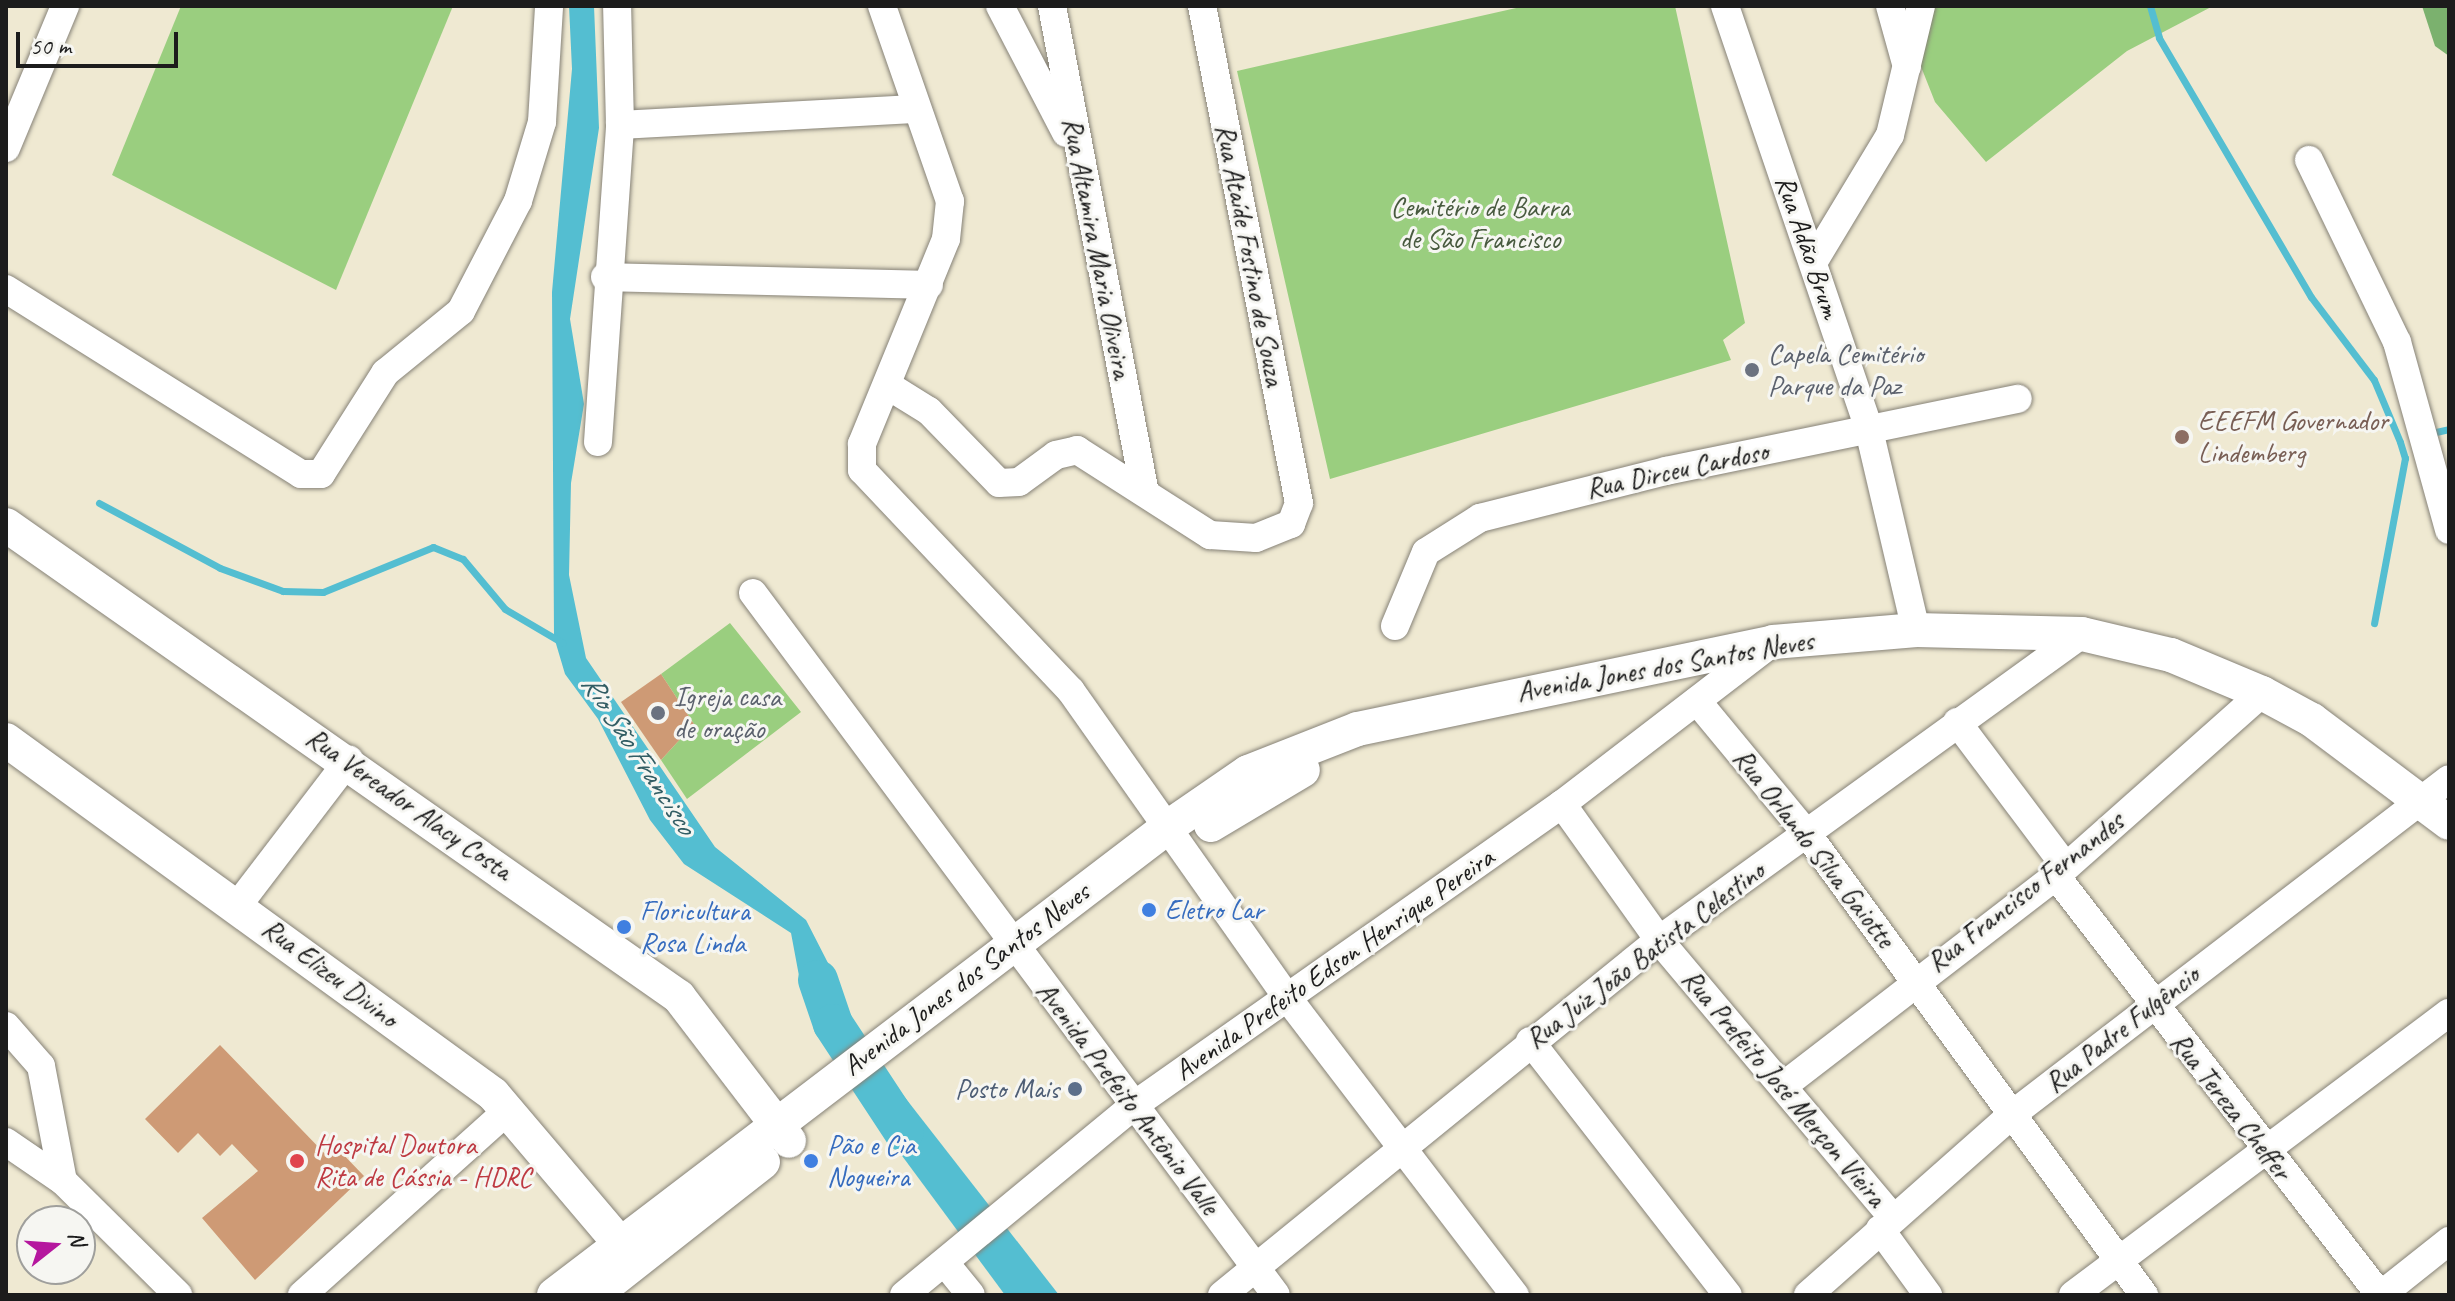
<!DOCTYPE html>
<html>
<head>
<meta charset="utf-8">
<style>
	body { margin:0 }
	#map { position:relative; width:2455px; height:1301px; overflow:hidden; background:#efe9d2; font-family:Caveat,sans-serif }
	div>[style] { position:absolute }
	.green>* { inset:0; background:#9ace7f }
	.forest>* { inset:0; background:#7bb16e }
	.water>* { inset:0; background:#54bed1 }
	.stream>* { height:7px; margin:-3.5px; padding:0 3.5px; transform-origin:3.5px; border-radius:3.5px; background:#54bed1 }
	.river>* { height:40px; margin:-20px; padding:0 20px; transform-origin:20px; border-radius:20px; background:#54bed1 }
	.building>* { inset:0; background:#ce9a75 }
	.roads { filter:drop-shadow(0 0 2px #868277) drop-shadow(0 0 2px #868277) }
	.minor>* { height:28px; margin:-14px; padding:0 14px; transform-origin:14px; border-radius:14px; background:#fff }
	.major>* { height:34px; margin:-17px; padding:0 17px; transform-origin:17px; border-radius:17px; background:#fff }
	.dots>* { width:22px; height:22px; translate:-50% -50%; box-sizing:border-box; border:4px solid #f6f6f2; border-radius:50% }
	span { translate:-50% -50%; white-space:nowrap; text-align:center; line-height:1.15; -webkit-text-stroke:6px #f6f6f2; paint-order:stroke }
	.park-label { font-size:28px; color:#485a3f }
	.street-label { font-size:28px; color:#1c1c1c }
	.worship-label { font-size:28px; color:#5b616d }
	.left { translate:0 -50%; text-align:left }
	.education-label { font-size:28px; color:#785e54 }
	.shop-label { font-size:28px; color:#366cbe }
	.service-label { font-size:28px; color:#4e5e75 }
	.right { translate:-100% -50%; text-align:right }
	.health-label { font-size:28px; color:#be3a42 }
	.water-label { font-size:30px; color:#325d64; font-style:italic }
	.frame { position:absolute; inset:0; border:8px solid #1c1c1c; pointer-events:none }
	.north { position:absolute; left:16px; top:1205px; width:80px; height:80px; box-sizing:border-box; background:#f6f6f2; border:2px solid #9f9f9c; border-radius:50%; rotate:73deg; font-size:22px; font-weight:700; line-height:32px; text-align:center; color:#1c1c1c }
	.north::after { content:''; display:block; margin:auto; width:28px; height:36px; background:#b5179e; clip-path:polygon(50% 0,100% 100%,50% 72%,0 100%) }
	.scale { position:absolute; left:16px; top:32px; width:162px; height:36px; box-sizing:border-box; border:4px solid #1c1c1c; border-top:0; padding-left:10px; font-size:24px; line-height:28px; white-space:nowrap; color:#1c1c1c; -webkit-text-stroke:6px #f6f6f2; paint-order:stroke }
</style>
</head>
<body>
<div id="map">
	<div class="green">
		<div style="clip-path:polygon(181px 6px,453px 6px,336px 290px,112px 175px)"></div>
		<div style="clip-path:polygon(1525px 6px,1675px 6px,1745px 323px,1723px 340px,1731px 360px,1330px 479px,1237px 71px)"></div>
		<div style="clip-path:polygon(1897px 6px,2213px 6px,2127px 51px,1986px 162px,1935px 102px)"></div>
		<div style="clip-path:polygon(730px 623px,801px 712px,687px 799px,661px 760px,694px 724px,661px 674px)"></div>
	</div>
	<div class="forest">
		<div style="clip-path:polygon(2422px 6px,2449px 6px,2449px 56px,2435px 46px)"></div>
	</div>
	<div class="water">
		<div style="clip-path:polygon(569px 6px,594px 6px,599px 128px,570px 319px,584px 404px,571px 483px,569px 575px,586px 658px,715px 847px,806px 920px,828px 963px,826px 990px,848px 1020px,830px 1033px,802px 992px,791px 933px,684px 864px,650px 820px,598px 719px,565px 674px,554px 637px,552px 292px,572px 69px)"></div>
		<div style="clip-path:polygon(889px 1077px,1059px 1295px,1005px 1295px,860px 1099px)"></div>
	</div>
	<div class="stream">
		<div style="left:2150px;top:6px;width:33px;rotate:74deg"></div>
		<div style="left:2159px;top:38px;width:300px;rotate:59.6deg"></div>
		<div style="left:2311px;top:297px;width:104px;rotate:52.8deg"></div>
		<div style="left:2374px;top:380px;width:67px;rotate:67.2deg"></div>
		<div style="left:2400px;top:442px;width:17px;rotate:73deg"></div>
		<div style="left:2405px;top:458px;width:168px;rotate:100.6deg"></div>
		<div style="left:2436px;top:432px;width:13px;rotate:-13deg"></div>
		<div style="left:99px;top:503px;width:137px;rotate:28.2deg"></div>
		<div style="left:220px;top:568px;width:67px;rotate:20.1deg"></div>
		<div style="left:283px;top:591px;width:40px;rotate:1.4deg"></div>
		<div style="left:323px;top:592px;width:119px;rotate:-22.2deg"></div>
		<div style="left:433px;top:547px;width:32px;rotate:22deg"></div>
		<div style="left:463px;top:559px;width:65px;rotate:50deg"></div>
		<div style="left:505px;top:609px;width:67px;rotate:30.4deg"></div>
	</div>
	<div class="river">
		<div style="left:818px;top:980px;width:46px;rotate:71.2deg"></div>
		<div style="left:833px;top:1024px;width:129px;rotate:56.7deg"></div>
	</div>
	<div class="building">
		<div style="clip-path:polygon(661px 674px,694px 724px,661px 760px,621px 702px)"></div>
		<div style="clip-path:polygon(220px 1045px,328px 1157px,337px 1148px,364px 1176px,255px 1280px,202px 1218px,258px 1171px,232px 1144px,220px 1156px,198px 1133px,178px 1153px,145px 1119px)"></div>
	</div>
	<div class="roads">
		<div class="minor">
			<div style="left:882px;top:6px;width:207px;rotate:70.8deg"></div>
			<div style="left:950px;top:201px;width:38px;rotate:96deg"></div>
			<div style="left:946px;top:239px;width:222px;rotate:112.3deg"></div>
			<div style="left:862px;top:444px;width:26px;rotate:90deg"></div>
			<div style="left:862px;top:470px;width:304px;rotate:46.6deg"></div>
			<div style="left:1071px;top:691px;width:373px;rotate:54.8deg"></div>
			<div style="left:1286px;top:996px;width:377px;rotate:52.6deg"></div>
			<div style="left:1000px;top:6px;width:143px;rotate:62.5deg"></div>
			<div style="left:1052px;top:6px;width:493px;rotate:79.2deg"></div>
			<div style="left:1725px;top:6px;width:448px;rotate:71.2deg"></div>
			<div style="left:1869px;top:430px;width:205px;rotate:76.8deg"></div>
			<div style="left:1890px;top:6px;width:63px;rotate:74.4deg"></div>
			<div style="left:620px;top:125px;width:294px;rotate:-3.1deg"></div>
			<div style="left:6px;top:148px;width:154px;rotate:-67.4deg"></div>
			<div style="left:2309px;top:160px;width:202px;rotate:64.2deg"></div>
			<div style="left:2397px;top:342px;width:195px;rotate:74.5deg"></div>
			<div style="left:1814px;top:261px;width:147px;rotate:-58.9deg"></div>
			<div style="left:1890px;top:135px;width:133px;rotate:-76.5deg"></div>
			<div style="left:605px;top:277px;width:324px;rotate:1.4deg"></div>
			<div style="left:6px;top:289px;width:348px;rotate:32.1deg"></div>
			<div style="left:301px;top:474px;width:20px"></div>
			<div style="left:321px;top:474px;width:120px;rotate:-57.6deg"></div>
			<div style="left:385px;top:373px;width:98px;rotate:-39.2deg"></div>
			<div style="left:461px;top:311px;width:124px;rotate:-62.6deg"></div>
			<div style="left:518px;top:201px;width:83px;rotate:-73.1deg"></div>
			<div style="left:542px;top:122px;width:116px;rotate:-86.5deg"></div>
			<div style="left:887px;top:385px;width:49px;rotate:31.8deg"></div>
			<div style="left:929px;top:411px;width:100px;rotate:45.8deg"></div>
			<div style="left:999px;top:483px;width:20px;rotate:-3deg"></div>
			<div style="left:1019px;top:482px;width:46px;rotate:-36.1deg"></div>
			<div style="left:1056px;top:455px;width:22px;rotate:-13deg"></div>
			<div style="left:1077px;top:450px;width:158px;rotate:32.6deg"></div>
			<div style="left:1210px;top:535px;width:46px;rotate:3.7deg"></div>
			<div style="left:1256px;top:538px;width:38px;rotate:-22deg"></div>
			<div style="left:1291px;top:524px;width:22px;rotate:-69deg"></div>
			<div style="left:1299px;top:503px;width:506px;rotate:-101.04deg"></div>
			<div style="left:598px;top:442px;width:318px;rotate:-86deg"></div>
			<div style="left:620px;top:125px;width:119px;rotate:-91.4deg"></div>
			<div style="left:753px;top:593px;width:875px;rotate:53.31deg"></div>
			<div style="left:1395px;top:626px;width:80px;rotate:-67.3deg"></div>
			<div style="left:1426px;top:552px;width:64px;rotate:-32.2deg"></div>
			<div style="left:1480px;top:518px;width:192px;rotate:-14.2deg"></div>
			<div style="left:1666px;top:471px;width:359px;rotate:-11.6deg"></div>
			<div style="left:1697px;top:701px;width:174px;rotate:50.4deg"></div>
			<div style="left:1808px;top:835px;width:570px;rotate:53.85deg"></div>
			<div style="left:1957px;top:722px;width:181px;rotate:53.1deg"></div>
			<div style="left:1562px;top:804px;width:167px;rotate:54.5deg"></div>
			<div style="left:1659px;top:940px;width:362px;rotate:49.9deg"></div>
			<div style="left:2056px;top:876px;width:530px;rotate:52.29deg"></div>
			<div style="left:238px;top:905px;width:183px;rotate:-52.6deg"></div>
			<div style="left:6px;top:1026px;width:53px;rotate:48.8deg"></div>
			<div style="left:41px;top:1066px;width:117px;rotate:79.2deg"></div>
			<div style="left:1530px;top:1041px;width:322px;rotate:52.1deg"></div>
			<div style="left:1783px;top:1086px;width:344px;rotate:-37.6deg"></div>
			<div style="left:2056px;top:876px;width:276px;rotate:-41.6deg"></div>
			<div style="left:6px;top:1142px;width:69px;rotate:34.4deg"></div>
			<div style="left:63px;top:1181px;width:162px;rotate:44.7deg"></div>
			<div style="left:1880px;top:1229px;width:82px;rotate:54deg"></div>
			<div style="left:945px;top:1263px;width:41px;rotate:50.9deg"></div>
			<div style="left:302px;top:1295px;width:278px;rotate:-41.9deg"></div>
			<div style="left:904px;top:1295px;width:297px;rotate:-39.5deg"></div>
			<div style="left:1133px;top:1106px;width:525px;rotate:-35.14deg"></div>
			<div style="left:1562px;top:804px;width:265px;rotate:-37.5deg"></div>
			<div style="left:1222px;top:1295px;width:563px;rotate:-39.09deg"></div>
			<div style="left:1659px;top:940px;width:522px;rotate:-35.88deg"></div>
			<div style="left:1808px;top:1295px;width:275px;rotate:-41.5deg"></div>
			<div style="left:2014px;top:1113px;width:548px;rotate:-37.52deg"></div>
			<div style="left:2073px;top:1295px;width:470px;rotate:-36.9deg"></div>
			<div style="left:2381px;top:1295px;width:87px;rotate:-38.5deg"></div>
		</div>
		<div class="major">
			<div style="left:6px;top:525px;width:822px;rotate:35.04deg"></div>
			<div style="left:679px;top:997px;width:181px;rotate:52.6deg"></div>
			<div style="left:6px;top:740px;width:602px;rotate:36.01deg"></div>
			<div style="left:493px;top:1094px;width:216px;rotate:49.7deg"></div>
			<div style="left:1211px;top:825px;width:107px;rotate:-30.9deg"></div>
			<div style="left:554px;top:1295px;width:772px;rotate:-37.32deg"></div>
			<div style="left:1168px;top:827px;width:97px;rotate:-34.5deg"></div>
			<div style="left:1248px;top:772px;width:118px;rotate:-21.4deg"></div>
			<div style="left:1358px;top:729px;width:424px;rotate:-11.8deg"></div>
			<div style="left:1773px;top:642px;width:144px;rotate:-4.8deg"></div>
			<div style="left:1916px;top:630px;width:166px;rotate:1.4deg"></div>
			<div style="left:2082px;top:634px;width:91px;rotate:13.3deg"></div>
			<div style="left:2171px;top:655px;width:99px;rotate:22.7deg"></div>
			<div style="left:2262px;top:693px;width:57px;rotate:28.4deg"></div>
			<div style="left:2312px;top:720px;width:171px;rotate:36.9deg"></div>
			<div style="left:594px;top:1295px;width:215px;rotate:-38.2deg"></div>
		</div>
	</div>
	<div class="dots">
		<div style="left:1752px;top:370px;background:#6b7280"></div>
		<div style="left:2182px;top:437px;background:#8d6e63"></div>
		<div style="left:658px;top:713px;background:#6b7280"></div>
		<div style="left:1149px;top:910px;background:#3f7fe0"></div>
		<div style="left:624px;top:927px;background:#3f7fe0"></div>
		<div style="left:1075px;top:1089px;background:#5c6f8a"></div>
		<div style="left:297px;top:1161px;background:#e0444e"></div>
		<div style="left:811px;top:1161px;background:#3f7fe0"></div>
	</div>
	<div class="park-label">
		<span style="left:1480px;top:223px">Cemitério de Barra<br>de São Francisco</span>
	</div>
	<div class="street-label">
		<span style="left:1808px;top:247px;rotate:71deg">Rua Adão Brum</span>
		<span style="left:1097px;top:248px;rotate:79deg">Rua Altamira Maria Oliveira</span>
		<span style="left:1250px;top:255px;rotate:79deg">Rua Ataíde Fostino de Souza</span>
		<span style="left:1677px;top:470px;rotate:-12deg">Rua Dirceu Cardoso</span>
		<span style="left:1665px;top:666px;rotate:-10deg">Avenida Jones dos Santos Neves</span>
		<span style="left:409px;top:804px;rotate:35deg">Rua Vereador Alacy Costa</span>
		<span style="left:1814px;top:848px;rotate:52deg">Rua Orlando Silva Gaiotte</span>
		<span style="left:2025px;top:892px;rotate:-38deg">Rua Francisco Fernandes</span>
		<span style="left:1645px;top:955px;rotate:-37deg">Rua Juiz João Batista Celestino</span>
		<span style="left:1334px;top:964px;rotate:-35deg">Avenida Prefeito Edson Henrique Pereira</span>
		<span style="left:330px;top:973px;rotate:37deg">Rua Elizeu Divino</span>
		<span style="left:966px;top:979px;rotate:-37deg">Avenida Jones dos Santos Neves</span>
		<span style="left:2122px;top:1029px;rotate:-38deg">Rua Padre Fulgêncio</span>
		<span style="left:1784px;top:1088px;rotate:50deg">Rua Prefeito José Merçon Vieira</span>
		<span style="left:1128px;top:1098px;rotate:53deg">Avenida Prefeito Antônio Valle</span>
		<span style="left:2231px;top:1106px;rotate:52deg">Rua Tereza Cheffer</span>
	</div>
	<div class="worship-label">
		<span class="left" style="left:1768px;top:370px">Capela Cemitério<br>Parque da Paz</span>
		<span class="left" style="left:674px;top:713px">Igreja casa<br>de oração</span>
	</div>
	<div class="education-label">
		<span class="left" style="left:2198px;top:437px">EEEFM Governador<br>Lindemberg</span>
	</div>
	<div class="shop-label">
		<span class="left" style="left:1165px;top:910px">Eletro Lar</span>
		<span class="left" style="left:640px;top:927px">Floricultura<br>Rosa Linda</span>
		<span class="left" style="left:827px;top:1161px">Pão e Cia<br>Nogueira</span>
	</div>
	<div class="service-label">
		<span class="right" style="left:1059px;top:1089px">Posto Mais</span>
	</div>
	<div class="health-label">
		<span class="left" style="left:315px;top:1161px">Hospital Doutora<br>Rita de Cássia - HDRC</span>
	</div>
	<div class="water-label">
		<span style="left:639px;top:754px;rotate:57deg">Rio São Francisco</span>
	</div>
	<div class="frame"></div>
	<div class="north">N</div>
	<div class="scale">50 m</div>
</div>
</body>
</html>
